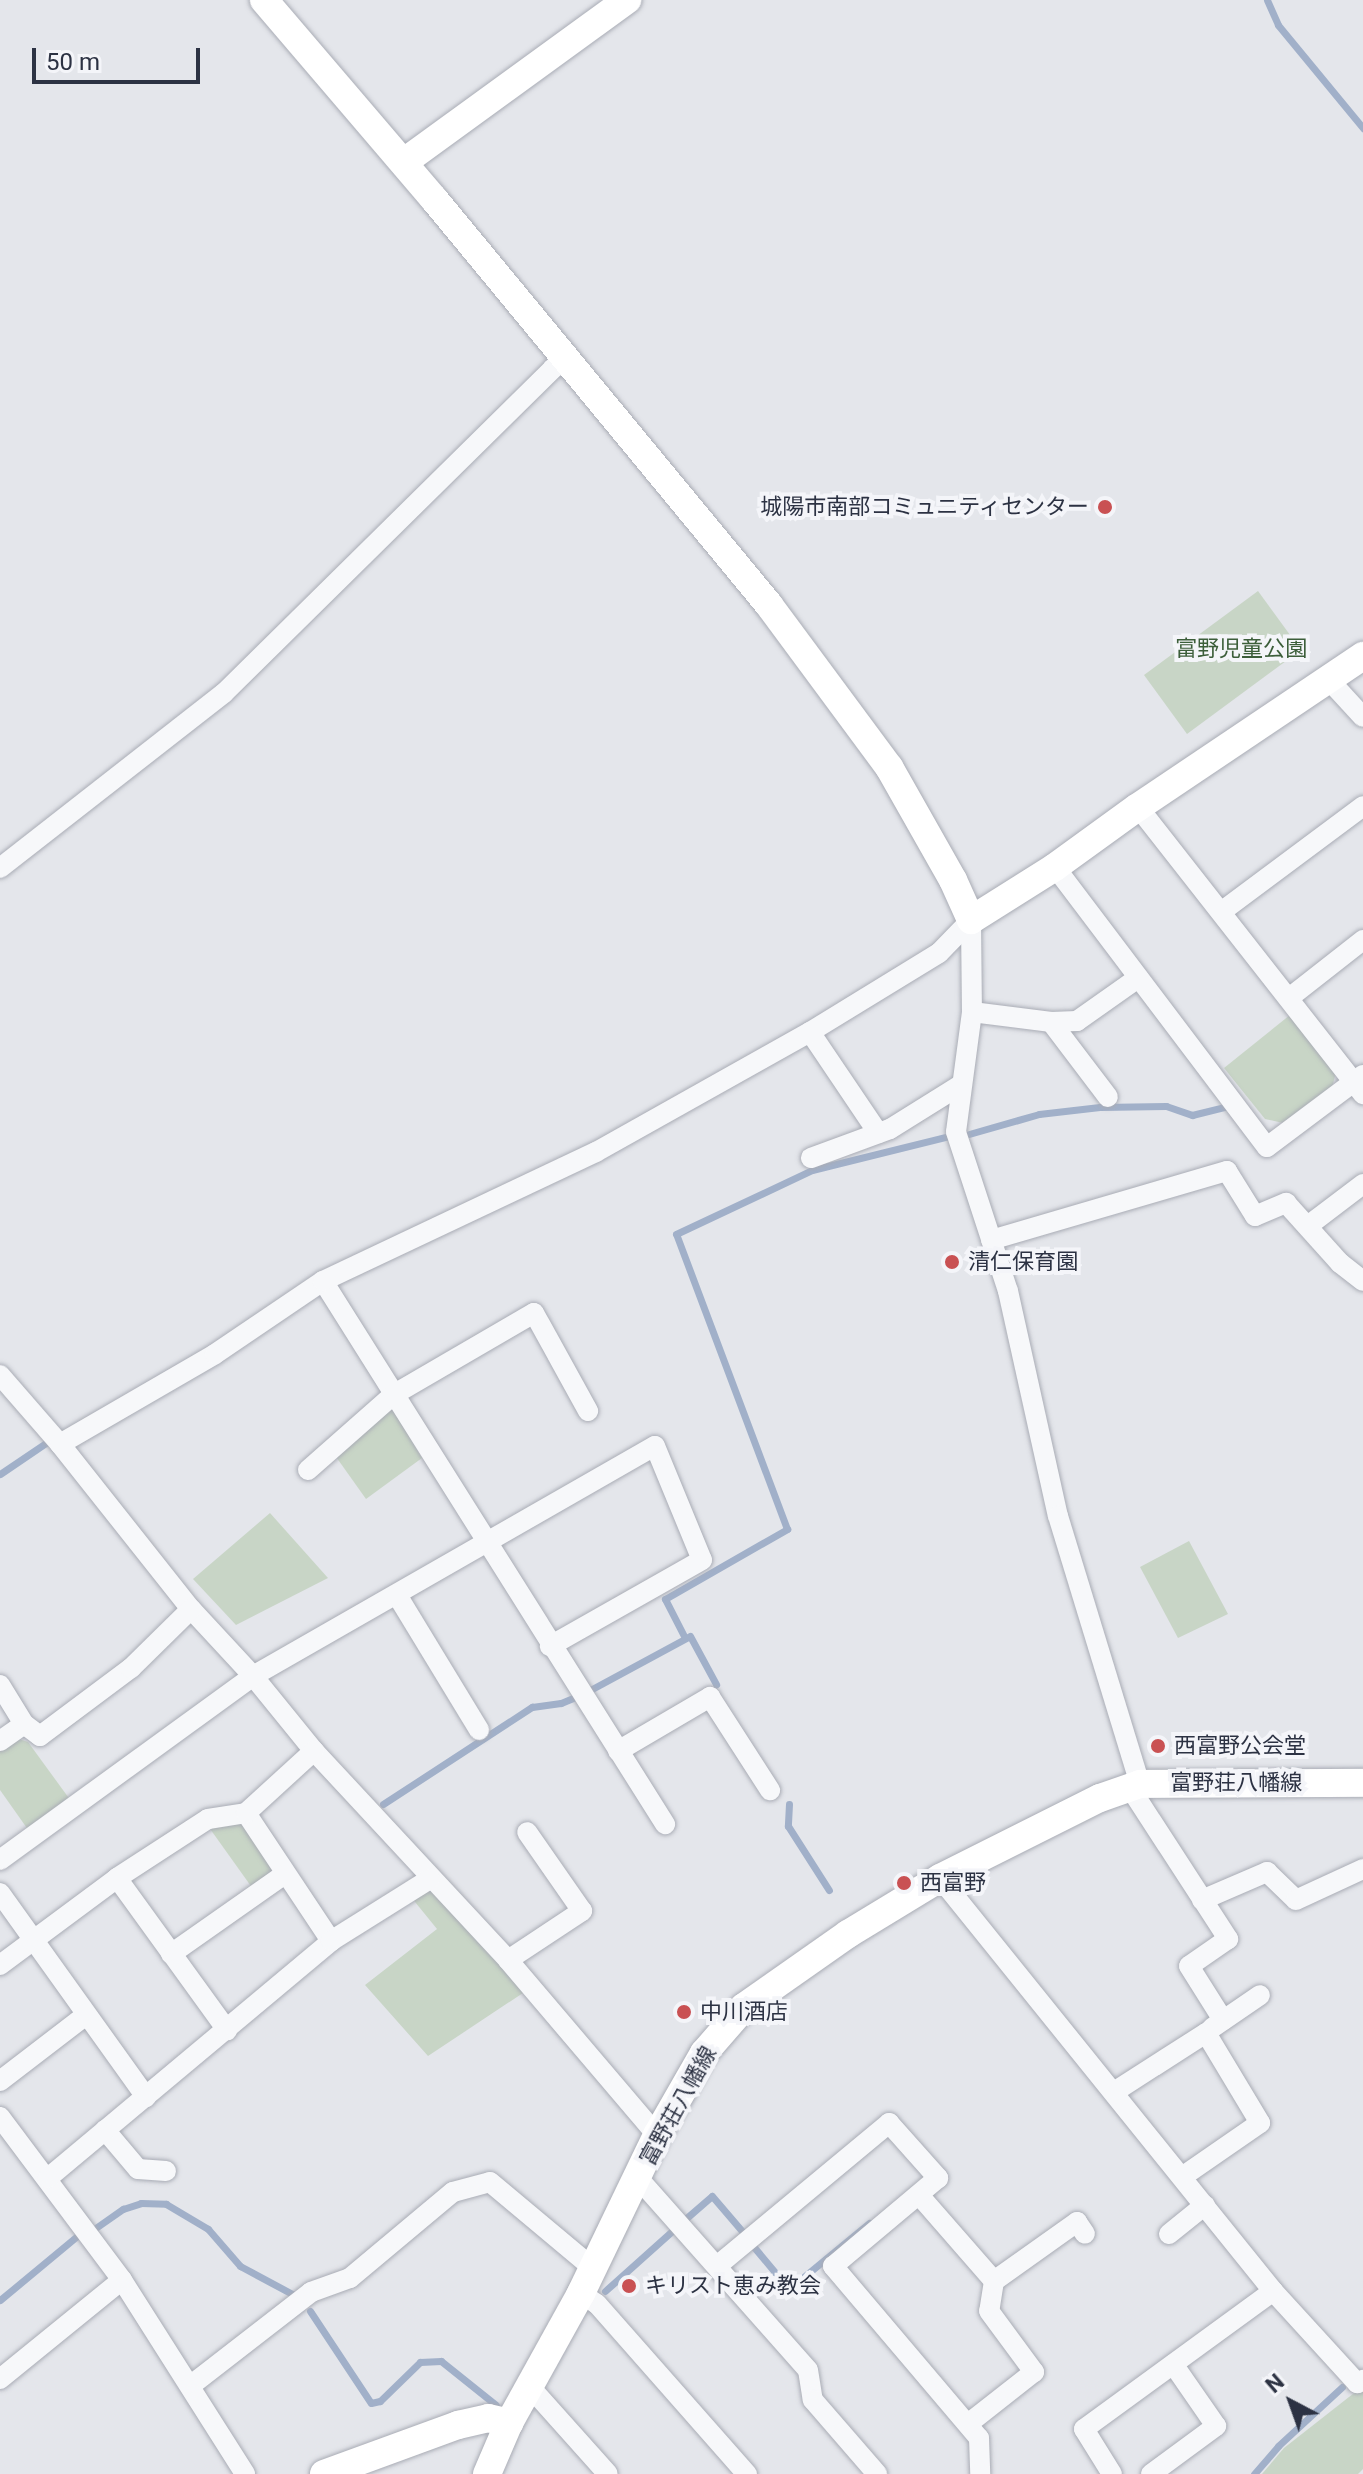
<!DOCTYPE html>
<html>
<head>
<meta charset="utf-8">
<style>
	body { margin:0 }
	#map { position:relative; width:1363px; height:2474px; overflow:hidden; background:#e4e6eb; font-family:Roboto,"Noto Sans JP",sans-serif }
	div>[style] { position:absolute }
	.green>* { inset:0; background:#c8d5c6 }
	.stream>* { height:7px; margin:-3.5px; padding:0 3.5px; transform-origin:3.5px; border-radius:3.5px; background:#a1b0c9 }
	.roads { filter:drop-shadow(0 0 2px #a9acb5) drop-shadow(0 0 2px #a9acb5) }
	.street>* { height:20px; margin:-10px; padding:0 10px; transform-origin:10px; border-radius:10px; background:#f7f8fa }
	.secondary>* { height:28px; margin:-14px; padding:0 14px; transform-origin:14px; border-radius:14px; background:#fff }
	.dots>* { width:22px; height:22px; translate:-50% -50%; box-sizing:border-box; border:4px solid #f4f5f9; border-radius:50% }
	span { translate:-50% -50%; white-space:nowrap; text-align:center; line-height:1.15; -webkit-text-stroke:8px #f4f5f9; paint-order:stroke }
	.poi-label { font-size:22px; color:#2c3243 }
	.right { translate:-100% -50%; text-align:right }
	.left { translate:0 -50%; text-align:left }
	.park-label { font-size:22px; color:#3c5e3a }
	.street-label { font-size:22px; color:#2c3243 }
	.north { position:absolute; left:1251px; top:2362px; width:80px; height:80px; -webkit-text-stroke:6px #f4f5f9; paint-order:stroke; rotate:319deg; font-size:22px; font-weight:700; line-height:32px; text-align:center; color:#2c3243 }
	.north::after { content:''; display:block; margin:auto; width:28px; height:36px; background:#2c3243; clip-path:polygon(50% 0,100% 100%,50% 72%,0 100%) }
	.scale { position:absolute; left:32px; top:48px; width:168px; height:36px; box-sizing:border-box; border:4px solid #2c3243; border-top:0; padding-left:10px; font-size:24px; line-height:28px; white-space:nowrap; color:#2c3243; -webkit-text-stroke:6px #f4f5f9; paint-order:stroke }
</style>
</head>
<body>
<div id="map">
	<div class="green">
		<div style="clip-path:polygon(1258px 591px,1301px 650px,1187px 734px,1144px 675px)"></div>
		<div style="clip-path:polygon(1290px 1015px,1336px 1072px,1332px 1088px,1283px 1123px,1265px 1119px,1224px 1068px)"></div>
		<div style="clip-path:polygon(392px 1408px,422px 1458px,366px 1499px,334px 1454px)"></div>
		<div style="clip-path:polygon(270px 1513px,328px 1578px,236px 1625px,193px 1579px)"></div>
		<div style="clip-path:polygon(1189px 1541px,1228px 1614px,1178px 1638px,1140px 1567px)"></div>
		<div style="clip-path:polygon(16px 1738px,28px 1742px,71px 1801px,29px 1831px,0 1790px,0 1750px)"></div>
		<div style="clip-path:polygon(244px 1823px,279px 1871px,253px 1889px,208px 1826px)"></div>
		<div style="clip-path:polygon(425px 1885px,526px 1991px,428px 2056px,365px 1985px,437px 1929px,411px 1897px)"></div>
		<div style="clip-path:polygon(1363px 2386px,1363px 2469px,1358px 2474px,1262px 2474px,1284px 2448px)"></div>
	</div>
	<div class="stream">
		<div style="left:1267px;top:0;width:27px;rotate:66deg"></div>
		<div style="left:1278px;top:25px;width:134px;rotate:50.5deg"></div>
		<div style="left:969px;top:1134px;width:73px;rotate:-15.9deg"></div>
		<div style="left:1039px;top:1114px;width:61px;rotate:-6.5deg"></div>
		<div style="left:1100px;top:1107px;width:66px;rotate:-0.9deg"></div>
		<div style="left:1166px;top:1106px;width:28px;rotate:19deg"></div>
		<div style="left:1192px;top:1115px;width:36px;rotate:-14deg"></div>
		<div style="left:1227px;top:1106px;width:6px;rotate:51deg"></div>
		<div style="left:0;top:1474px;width:60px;rotate:-34.2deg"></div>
		<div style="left:685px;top:1638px;width:44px;rotate:-117.1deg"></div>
		<div style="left:665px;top:1599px;width:141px;rotate:-29.8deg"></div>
		<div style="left:787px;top:1529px;width:315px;rotate:-110.6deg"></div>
		<div style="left:676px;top:1234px;width:150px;rotate:-25.2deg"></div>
		<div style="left:812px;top:1170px;width:141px;rotate:-13.9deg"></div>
		<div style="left:592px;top:1689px;width:111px;rotate:-28.4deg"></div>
		<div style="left:690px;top:1636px;width:55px;rotate:61.6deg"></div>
		<div style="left:383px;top:1804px;width:178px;rotate:-33.1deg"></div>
		<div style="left:532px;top:1707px;width:29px;rotate:-8deg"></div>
		<div style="left:561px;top:1703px;width:13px;rotate:-23deg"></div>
		<div style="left:789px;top:1804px;width:22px;rotate:93deg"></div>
		<div style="left:788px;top:1826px;width:76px;rotate:57.4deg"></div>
		<div style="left:683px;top:2221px;width:38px;rotate:-41deg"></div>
		<div style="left:712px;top:2196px;width:46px;rotate:49.4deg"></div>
		<div style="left:97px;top:2227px;width:32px;rotate:-35deg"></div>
		<div style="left:123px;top:2209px;width:19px;rotate:-18deg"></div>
		<div style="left:141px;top:2203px;width:25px;rotate:2deg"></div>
		<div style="left:166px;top:2204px;width:49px;rotate:30.8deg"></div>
		<div style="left:208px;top:2229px;width:49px;rotate:49.1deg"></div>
		<div style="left:240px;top:2266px;width:64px;rotate:28.2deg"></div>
		<div style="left:753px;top:2246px;width:56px;rotate:50.1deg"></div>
		<div style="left:789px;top:2289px;width:104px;rotate:-39.5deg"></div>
		<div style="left:605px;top:2291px;width:89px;rotate:-41.8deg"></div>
		<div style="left:0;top:2300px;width:100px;rotate:-39.7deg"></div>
		<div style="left:310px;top:2311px;width:110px;rotate:56.5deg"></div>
		<div style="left:371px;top:2403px;width:9px;rotate:-13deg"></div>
		<div style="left:380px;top:2401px;width:56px;rotate:-44.3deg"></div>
		<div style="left:420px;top:2362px;width:21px;rotate:-3deg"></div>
		<div style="left:441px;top:2361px;width:70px;rotate:38.7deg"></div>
		<div style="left:1254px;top:2474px;width:37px;rotate:-49deg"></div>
		<div style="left:1278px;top:2446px;width:87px;rotate:-42.7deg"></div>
	</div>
	<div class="roads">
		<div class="street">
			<div style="left:1329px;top:680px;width:50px;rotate:47.4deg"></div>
			<div style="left:1138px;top:807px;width:365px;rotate:51.9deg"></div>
			<div style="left:1055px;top:867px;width:351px;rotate:52.9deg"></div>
			<div style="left:1267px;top:1147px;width:120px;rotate:-36.9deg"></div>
			<div style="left:0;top:868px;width:284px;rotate:-38deg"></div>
			<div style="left:224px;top:693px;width:462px;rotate:-44.6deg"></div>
			<div style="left:553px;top:368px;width:15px;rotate:-28deg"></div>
			<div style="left:1221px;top:912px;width:177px;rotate:-36.7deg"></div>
			<div style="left:971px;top:920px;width:92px;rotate:89.4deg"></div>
			<div style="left:972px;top:1012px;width:121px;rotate:97.6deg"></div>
			<div style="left:956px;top:1132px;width:167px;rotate:71.9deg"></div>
			<div style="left:1008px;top:1291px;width:230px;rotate:77.5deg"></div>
			<div style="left:1058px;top:1516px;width:280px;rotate:73deg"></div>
			<div style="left:1289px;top:998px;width:94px;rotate:-38.1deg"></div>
			<div style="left:972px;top:1012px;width:80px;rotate:7.2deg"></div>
			<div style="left:1051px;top:1022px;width:26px;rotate:-2deg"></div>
			<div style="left:1077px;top:1021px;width:75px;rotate:-35.2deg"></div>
			<div style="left:1051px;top:1022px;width:94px;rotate:52.8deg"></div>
			<div style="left:810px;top:1032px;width:122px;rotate:56deg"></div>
			<div style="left:811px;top:1158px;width:84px;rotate:-20.2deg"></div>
			<div style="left:890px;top:1129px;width:85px;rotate:-32deg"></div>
			<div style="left:1309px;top:1225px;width:68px;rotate:-37.2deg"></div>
			<div style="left:991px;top:1240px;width:246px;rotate:-16.3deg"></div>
			<div style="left:1227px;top:1171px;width:53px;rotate:58.1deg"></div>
			<div style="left:1255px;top:1216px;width:34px;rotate:-23deg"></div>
			<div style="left:1286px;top:1203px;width:81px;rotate:48deg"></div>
			<div style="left:1340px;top:1263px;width:29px;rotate:38deg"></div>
			<div style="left:323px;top:1281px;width:642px;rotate:57.8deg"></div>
			<div style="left:0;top:1375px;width:91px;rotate:49deg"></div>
			<div style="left:60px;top:1444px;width:211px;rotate:51.6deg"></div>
			<div style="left:191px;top:1609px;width:91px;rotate:47.2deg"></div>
			<div style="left:253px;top:1676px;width:97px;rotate:50.9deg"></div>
			<div style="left:314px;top:1751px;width:285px;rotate:47.1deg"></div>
			<div style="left:508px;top:1960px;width:230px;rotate:49.6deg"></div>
			<div style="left:60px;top:1444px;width:179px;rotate:-30.1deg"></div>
			<div style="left:215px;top:1354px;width:130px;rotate:-34.1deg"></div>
			<div style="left:323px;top:1281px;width:302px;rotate:-25.3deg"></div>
			<div style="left:596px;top:1152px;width:245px;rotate:-29.3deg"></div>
			<div style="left:810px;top:1032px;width:151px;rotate:-31.5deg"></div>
			<div style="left:939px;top:953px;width:46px;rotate:-45.9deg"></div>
			<div style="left:308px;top:1470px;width:113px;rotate:-41.4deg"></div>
			<div style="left:393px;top:1395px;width:163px;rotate:-30.2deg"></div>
			<div style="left:534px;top:1313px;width:112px;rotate:61.1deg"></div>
			<div style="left:397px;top:1595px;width:158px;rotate:58.7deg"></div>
			<div style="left:0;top:1685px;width:46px;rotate:58.4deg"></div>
			<div style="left:24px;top:1724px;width:20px;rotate:37deg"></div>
			<div style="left:40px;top:1736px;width:114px;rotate:-36.8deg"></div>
			<div style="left:131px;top:1668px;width:84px;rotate:-44.5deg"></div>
			<div style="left:0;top:1741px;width:29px;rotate:-35deg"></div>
			<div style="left:618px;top:1751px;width:107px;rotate:-30.4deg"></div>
			<div style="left:710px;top:1697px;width:111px;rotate:57.2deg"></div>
			<div style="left:1134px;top:1794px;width:173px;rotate:57deg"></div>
			<div style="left:1228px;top:1939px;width:47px;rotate:145.3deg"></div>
			<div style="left:1189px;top:1966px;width:64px;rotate:57.8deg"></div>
			<div style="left:246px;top:1813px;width:154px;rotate:56.4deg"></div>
			<div style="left:0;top:1860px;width:313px;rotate:-36deg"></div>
			<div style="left:253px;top:1676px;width:463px;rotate:-29.8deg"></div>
			<div style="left:655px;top:1446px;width:123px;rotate:67.6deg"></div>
			<div style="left:702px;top:1560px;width:175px;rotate:150.5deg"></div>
			<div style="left:117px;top:1878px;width:188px;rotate:54.1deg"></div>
			<div style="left:940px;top:1878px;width:531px;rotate:51.12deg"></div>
			<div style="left:1273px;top:2291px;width:125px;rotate:47.6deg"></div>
			<div style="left:1357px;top:2383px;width:7px;rotate:-27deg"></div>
			<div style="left:0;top:1893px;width:251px;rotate:54.4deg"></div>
			<div style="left:1202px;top:1900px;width:71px;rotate:-23.3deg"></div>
			<div style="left:1267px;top:1872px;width:40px;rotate:44deg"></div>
			<div style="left:1296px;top:1900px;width:74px;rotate:-24.8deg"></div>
			<div style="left:171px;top:1954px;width:139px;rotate:-35.1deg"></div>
			<div style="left:508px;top:1960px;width:89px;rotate:-33.5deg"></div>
			<div style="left:582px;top:1911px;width:96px;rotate:-124.8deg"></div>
			<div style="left:0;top:1965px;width:146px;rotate:-36.6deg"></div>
			<div style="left:117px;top:1878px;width:108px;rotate:-33deg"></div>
			<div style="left:208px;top:1819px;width:38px;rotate:-9deg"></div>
			<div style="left:246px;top:1813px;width:92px;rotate:-42.4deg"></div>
			<div style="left:1212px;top:2028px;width:58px;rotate:-34.5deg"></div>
			<div style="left:0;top:2081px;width:108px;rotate:-37.5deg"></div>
			<div style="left:1114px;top:2092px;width:109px;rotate:-32.7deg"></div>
			<div style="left:1206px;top:2033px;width:105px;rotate:59deg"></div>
			<div style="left:1260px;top:2123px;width:95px;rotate:145.3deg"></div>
			<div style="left:0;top:2117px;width:204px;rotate:53.2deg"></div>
			<div style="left:122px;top:2280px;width:230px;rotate:57.6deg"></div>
			<div style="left:105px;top:2130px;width:51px;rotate:49.8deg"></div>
			<div style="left:138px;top:2169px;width:28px;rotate:4deg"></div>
			<div style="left:48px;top:2178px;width:369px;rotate:-39.9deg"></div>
			<div style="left:331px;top:1941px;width:117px;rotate:-32.1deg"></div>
			<div style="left:638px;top:2178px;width:256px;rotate:48.5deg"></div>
			<div style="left:808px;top:2370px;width:30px;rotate:81deg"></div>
			<div style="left:813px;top:2400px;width:98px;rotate:49.1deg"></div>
			<div style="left:919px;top:2195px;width:114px;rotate:48.9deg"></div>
			<div style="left:994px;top:2281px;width:30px;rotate:99deg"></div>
			<div style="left:989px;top:2311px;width:76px;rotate:53.6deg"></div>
			<div style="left:1034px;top:2372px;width:84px;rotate:141.8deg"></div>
			<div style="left:1169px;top:2234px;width:46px;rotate:-38.9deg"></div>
			<div style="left:717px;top:2266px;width:224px;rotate:-39.7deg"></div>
			<div style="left:889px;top:2123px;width:74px;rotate:48.3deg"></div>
			<div style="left:938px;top:2178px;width:137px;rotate:140deg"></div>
			<div style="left:833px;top:2266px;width:226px;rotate:49.7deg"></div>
			<div style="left:979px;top:2438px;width:36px;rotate:88deg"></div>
			<div style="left:994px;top:2281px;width:102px;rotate:-35.4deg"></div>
			<div style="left:1077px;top:2222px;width:14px;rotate:56deg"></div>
			<div style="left:581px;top:2293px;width:19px;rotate:35deg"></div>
			<div style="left:597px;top:2304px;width:227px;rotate:48.6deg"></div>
			<div style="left:0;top:2379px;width:157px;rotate:-39.1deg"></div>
			<div style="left:190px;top:2386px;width:153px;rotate:-37.8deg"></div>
			<div style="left:311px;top:2292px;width:41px;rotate:-19.7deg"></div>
			<div style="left:350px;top:2278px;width:134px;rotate:-39.9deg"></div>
			<div style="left:453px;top:2192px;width:38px;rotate:-15deg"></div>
			<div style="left:490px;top:2182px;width:134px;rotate:39.9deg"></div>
			<div style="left:531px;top:2388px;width:115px;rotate:48.2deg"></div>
			<div style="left:1112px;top:2474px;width:53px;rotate:-121.9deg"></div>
			<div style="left:1084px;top:2429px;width:234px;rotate:-36.1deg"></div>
			<div style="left:1151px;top:2474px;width:81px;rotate:-36.4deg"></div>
			<div style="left:1216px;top:2426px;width:75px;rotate:-124.7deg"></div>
		</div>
		<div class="secondary">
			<div style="left:264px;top:0;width:262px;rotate:49.5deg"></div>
			<div style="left:434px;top:199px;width:526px;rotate:50.47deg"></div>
			<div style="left:769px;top:605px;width:202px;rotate:53.5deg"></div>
			<div style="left:889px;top:767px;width:130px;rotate:60.5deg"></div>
			<div style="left:953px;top:880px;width:44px;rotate:65.8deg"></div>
			<div style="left:971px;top:920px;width:99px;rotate:-32.2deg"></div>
			<div style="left:1055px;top:867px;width:102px;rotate:-35.9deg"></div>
			<div style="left:1138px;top:807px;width:271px;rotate:-33.9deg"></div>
			<div style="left:404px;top:162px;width:276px;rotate:-36deg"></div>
			<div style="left:324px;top:2474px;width:143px;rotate:-20.1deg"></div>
			<div style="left:458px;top:2425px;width:31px;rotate:-13deg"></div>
			<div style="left:488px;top:2418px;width:22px;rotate:13deg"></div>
			<div style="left:487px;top:2474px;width:56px;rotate:-66.7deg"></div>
			<div style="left:509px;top:2423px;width:149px;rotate:-61deg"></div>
			<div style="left:581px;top:2293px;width:175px;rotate:-64.3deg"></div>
			<div style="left:657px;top:2135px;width:95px;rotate:-60.2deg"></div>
			<div style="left:704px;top:2053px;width:61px;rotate:-49deg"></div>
			<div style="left:744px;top:2007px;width:127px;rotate:-35.1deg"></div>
			<div style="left:848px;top:1934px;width:108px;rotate:-31.3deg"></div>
			<div style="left:940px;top:1878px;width:179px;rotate:-26.6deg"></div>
			<div style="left:1100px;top:1798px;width:42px;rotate:-19.3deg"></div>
			<div style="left:1140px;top:1784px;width:223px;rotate:-0.3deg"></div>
		</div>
	</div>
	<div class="dots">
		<div style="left:1105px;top:507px;background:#c95153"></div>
		<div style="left:952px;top:1262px;background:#c95153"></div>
		<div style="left:1158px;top:1746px;background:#c95153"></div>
		<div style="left:904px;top:1883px;background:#c95153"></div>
		<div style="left:684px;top:2012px;background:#c95153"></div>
		<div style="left:629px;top:2286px;background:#c95153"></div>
	</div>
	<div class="poi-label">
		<span class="right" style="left:1089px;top:507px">城陽市南部コミュニティセンター</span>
		<span class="left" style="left:968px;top:1262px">清仁保育園</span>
		<span class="left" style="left:1174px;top:1746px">西富野公会堂</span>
		<span class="left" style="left:920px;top:1883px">西富野</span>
		<span class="left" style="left:700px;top:2012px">中川酒店</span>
		<span class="left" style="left:645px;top:2286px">キリスト恵み教会</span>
	</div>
	<div class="park-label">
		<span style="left:1241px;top:649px">富野児童公園</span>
	</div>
	<div class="street-label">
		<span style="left:1236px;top:1783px">富野荘八幡線</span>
		<span style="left:678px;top:2106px;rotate:-61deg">富野荘八幡線</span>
	</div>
	<div class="north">N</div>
	<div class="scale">50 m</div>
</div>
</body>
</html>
